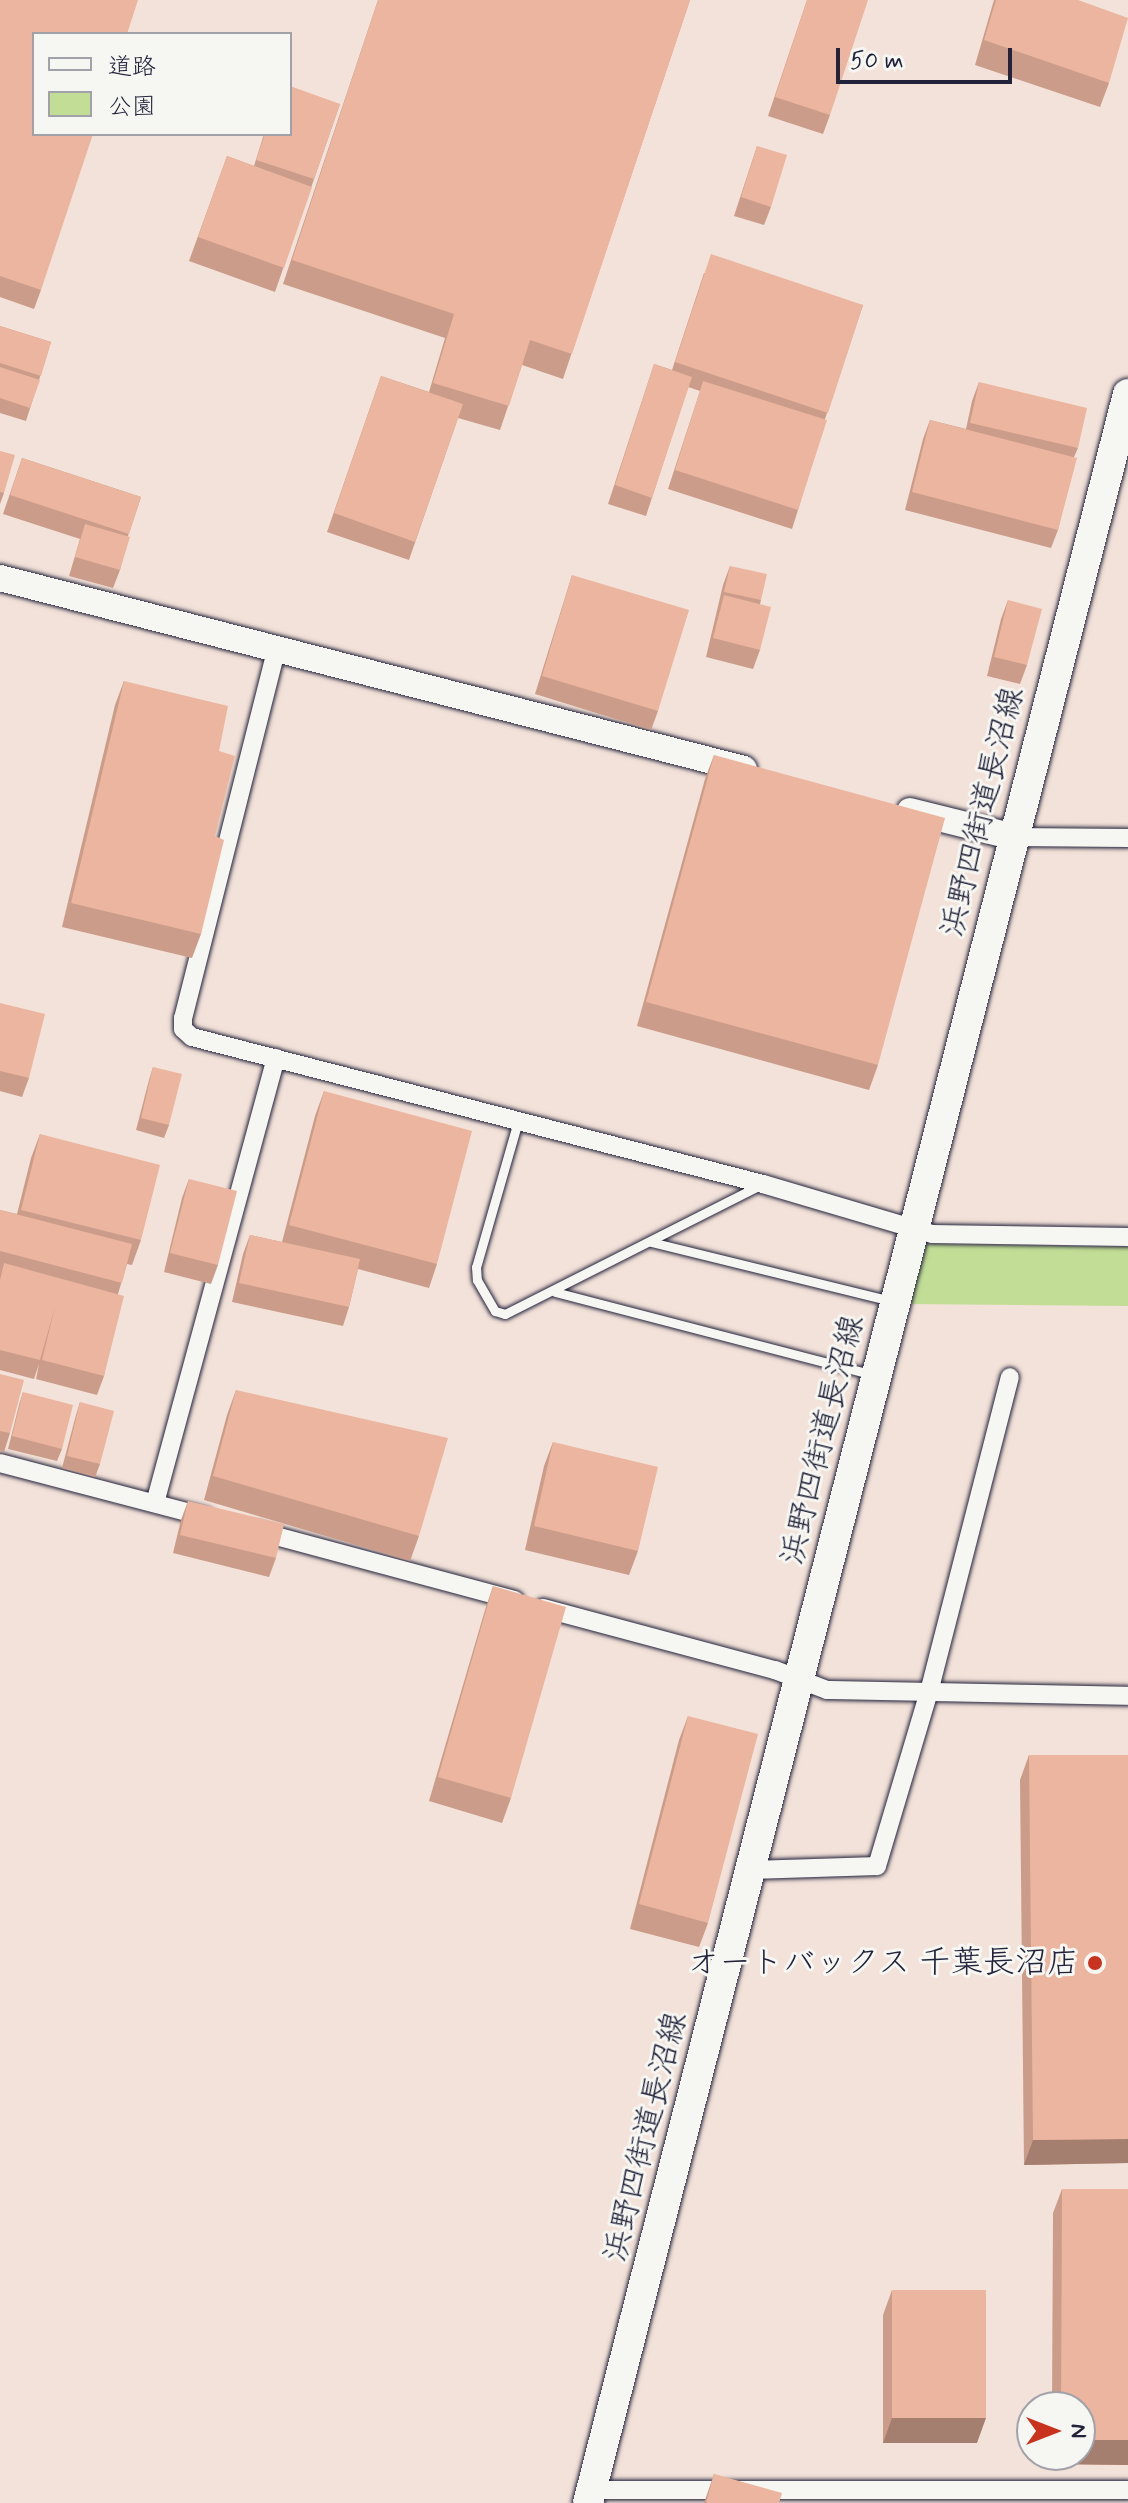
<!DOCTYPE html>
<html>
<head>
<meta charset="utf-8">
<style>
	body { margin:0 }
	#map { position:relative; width:1128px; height:2503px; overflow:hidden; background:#f3e2d9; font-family:Mynerve,"Klee One",sans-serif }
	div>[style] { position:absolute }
	.green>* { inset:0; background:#c2de96 }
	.roads { filter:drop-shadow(0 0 2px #22223b) drop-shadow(0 0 2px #22223b) }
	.lane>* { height:9px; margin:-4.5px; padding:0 4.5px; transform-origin:4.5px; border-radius:4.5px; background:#f6f6f2 }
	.street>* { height:18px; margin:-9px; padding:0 9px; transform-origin:9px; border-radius:9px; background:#f6f6f2 }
	.secondary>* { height:26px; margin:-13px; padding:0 13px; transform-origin:13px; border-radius:13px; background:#f6f6f2 }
	.primary>* { height:30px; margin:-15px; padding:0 15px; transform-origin:15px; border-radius:15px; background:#f6f6f2 }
	.wall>* { inset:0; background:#ca9c89 }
	.shaded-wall>* { inset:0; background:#a47f6f }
	.building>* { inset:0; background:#ebb59f }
	.dots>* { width:22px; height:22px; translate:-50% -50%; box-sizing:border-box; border:4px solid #f6f6f2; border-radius:50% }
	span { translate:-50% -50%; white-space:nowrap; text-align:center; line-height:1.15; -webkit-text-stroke:6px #f6f6f2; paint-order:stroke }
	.street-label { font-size:32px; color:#22223b }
	.poi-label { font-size:32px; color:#22223b }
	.right { translate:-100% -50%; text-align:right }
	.legend { position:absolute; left:32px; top:32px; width:260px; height:104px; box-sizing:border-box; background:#f6f6f2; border:2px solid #a1a1a9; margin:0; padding:10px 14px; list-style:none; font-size:24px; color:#22223b }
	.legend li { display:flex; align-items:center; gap:16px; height:40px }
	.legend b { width:40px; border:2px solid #a1a1a9 }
	.north { position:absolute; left:1016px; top:2391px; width:80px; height:80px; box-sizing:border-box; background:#f6f6f2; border:2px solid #a1a1a9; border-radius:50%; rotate:90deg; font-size:22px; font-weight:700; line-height:32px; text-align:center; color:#22223b }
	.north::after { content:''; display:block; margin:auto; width:28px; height:36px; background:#c8321e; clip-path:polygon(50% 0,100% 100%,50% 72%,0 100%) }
	.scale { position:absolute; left:836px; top:48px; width:176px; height:36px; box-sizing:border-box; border:4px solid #22223b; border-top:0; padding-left:10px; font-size:24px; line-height:28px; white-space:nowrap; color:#22223b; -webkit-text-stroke:6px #f6f6f2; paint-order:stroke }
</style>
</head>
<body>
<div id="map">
	<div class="green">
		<div style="clip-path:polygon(924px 1244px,1128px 1247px,1128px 1306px,908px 1304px)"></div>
	</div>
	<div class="roads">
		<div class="lane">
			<div style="left:518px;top:1121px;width:152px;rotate:106deg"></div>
			<div style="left:476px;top:1267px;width:13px;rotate:86deg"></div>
			<div style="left:477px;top:1280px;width:36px;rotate:60deg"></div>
			<div style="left:495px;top:1311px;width:10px;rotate:17deg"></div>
			<div style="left:505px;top:1314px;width:286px;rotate:-26.8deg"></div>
			<div style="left:651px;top:1242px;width:247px;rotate:13.8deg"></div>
			<div style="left:555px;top:1292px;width:329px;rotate:14.6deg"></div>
		</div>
		<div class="street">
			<div style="left:276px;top:651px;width:379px;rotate:104.2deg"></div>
			<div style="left:183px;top:1018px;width:11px;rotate:90deg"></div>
			<div style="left:183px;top:1029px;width:12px;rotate:42deg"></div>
			<div style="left:192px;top:1037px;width:590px;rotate:14.44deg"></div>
			<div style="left:763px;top:1184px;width:176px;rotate:16.5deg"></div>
			<div style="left:932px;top:1234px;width:196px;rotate:0.9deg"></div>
			<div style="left:1014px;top:837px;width:114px;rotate:0.5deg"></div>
			<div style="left:0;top:1463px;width:213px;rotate:14.7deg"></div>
			<div style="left:155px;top:1503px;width:461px;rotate:-74.8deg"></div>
			<div style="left:257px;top:1531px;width:267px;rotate:15deg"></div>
			<div style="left:543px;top:1608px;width:240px;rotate:15deg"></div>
			<div style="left:775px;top:1670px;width:56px;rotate:21deg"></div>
			<div style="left:827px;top:1690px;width:301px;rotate:1.1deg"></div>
			<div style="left:752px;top:1870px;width:125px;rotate:-1.8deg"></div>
			<div style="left:877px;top:1866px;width:182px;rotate:-73.4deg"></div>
			<div style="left:929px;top:1692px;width:325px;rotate:-75.6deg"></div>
			<div style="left:592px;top:2490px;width:536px"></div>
		</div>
		<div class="secondary">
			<div style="left:0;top:578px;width:768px;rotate:14.4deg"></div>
			<div style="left:910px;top:811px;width:107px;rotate:14deg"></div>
		</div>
		<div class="primary">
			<div style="left:588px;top:2503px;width:2177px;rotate:-75.64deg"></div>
		</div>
	</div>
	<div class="wall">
		<div style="clip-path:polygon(0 0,41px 290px,34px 309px,0 297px)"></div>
		<div style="clip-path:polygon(378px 0,690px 0,563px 379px,522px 365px,500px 430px,458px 418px,409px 560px,327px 532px,381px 376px,429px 392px,445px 338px,283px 284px)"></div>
		<div style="clip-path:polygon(807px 0,830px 115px,823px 134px,768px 116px)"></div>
		<div style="clip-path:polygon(994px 0,1078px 0,1109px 83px,1100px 107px,975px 65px)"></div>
		<div style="clip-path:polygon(340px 104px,275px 292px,189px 261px,227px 156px,254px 166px,264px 134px)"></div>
		<div style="clip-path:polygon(757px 146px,771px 207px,764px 225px,734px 216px)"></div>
		<div style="clip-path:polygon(704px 273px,863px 305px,825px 419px,798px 510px,792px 529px,668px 489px,700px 391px,688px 387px,646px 516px,608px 504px,654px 364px,672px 370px)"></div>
		<div style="clip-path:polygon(0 326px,51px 342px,26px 421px,0 413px)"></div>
		<div style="clip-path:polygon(979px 382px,1078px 448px,1074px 457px,1058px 530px,1051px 548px,905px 510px,923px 439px,930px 420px,966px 429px,972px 401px)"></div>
		<div style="clip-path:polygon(0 451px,4px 493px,0 504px)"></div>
		<div style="clip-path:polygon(22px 458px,141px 497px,128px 536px,120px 570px,113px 588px,69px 576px,80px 539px,3px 514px)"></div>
		<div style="clip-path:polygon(730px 566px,761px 600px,760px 604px,760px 650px,753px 669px,706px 657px,723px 585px)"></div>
		<div style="clip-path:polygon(572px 575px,658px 711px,651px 730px,535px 694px)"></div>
		<div style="clip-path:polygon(1008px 600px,1027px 665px,1020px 684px,987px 676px,1001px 619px)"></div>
		<div style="clip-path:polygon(124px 681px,219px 751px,215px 836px,201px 934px,192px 958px,62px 927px,115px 705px)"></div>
		<div style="clip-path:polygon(714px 755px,878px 1065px,869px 1090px,637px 1026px,705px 779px)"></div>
		<div style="clip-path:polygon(0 1003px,29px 1078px,22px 1097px,0 1091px)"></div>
		<div style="clip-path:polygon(153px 1067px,169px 1125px,164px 1138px,136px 1130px,149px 1080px)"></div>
		<div style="clip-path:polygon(324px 1091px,437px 1264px,429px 1288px,358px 1269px,349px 1307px,343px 1326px,232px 1302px,243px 1254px,250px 1235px,282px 1242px,315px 1116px)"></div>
		<div style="clip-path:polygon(40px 1134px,141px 1240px,132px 1265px,127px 1264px,118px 1294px,104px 1376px,97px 1395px,36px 1379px,39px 1364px,34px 1379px,0 1370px,0 1210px,17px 1214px,31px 1158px)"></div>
		<div style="clip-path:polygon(189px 1179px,218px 1265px,211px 1284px,164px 1272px,182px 1198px)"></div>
		<div style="clip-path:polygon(0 1374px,10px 1433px,4px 1452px,0 1451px)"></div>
		<div style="clip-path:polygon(236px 1390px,419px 1536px,410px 1561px,204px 1500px,227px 1415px)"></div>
		<div style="clip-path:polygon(23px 1392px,62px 1449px,57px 1461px,8px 1449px,19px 1405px)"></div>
		<div style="clip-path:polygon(80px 1402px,100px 1464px,95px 1477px,62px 1468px,76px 1415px)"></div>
		<div style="clip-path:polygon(553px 1442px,638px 1551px,629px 1575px,525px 1550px,544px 1466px)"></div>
		<div style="clip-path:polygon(188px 1501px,276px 1558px,269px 1577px,173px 1553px,181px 1520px)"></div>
		<div style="clip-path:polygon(493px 1586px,511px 1798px,502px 1823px,429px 1801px,485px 1610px)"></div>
		<div style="clip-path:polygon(688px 1716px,708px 1923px,699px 1947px,630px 1929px,679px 1740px)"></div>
		<div style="clip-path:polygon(1029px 1755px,1128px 2163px,1024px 2165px,1020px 1780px)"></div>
		<div style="clip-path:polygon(1062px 2189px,1128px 2465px,1052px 2464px,1052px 2455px,1080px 2455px,1080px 2407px,1052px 2407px,1053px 2213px)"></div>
		<div style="clip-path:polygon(892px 2290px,977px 2443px,883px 2443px,883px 2315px)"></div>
		<div style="clip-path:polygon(714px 2474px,779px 2503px,704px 2503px)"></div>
	</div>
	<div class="shaded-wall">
		<div style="clip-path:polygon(1128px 2139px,1128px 2163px,1024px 2165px,1033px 2140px)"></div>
		<div style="clip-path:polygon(892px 2418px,986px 2418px,977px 2443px,883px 2443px)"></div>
		<div style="clip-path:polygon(1080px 2440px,1128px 2440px,1128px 2465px,1052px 2464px,1056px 2455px,1080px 2455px)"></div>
	</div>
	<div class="building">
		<div style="clip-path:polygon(0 0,138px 0,127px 34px,34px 34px,34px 134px,93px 134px,41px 290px,0 276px)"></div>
		<div style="clip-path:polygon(378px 0,690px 0,572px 354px,530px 340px,509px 406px,433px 383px,454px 314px,292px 260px)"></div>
		<div style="clip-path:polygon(807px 0,868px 0,830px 115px,775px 97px)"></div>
		<div style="clip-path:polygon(996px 0,1078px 0,1128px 18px,1109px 83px,984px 40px)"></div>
		<div style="clip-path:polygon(290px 86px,340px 104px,314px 179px,256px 160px,265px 134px,290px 134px)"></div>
		<div style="clip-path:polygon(757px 146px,787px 155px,771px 207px,741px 197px)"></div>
		<div style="clip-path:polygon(227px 156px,312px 187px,284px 268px,198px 237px)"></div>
		<div style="clip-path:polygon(711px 254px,863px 305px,828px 413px,675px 362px)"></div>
		<div style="clip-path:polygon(0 326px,51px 342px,41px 376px,0 363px)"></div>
		<div style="clip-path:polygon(654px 364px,692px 377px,652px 498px,615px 485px)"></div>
		<div style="clip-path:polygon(0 367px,40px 380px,30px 408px,0 398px)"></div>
		<div style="clip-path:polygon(381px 376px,463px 404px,415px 542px,334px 513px)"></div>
		<div style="clip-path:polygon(703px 381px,827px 420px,798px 510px,675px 470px)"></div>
		<div style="clip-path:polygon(979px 382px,1087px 408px,1078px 448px,970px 423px)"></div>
		<div style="clip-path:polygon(930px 420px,1077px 458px,1058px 530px,912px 492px)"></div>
		<div style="clip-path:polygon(0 451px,15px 455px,4px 493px,0 492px)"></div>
		<div style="clip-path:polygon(22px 458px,141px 497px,129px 534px,10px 495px)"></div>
		<div style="clip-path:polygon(85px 524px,130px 537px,120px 570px,75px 557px)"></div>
		<div style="clip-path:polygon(730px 566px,767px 574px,761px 600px,724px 592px)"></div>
		<div style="clip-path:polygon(572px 575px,689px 610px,658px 711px,542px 676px)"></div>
		<div style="clip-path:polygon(724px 595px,771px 607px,760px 650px,713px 638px)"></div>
		<div style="clip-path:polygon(1008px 600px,1042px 609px,1027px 665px,994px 657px)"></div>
		<div style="clip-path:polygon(124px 681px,228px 706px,219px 751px,235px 756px,215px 836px,224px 840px,201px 934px,71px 903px)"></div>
		<div style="clip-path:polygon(714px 755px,945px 818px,878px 1065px,646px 1002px)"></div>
		<div style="clip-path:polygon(0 1003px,45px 1014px,29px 1078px,0 1071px)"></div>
		<div style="clip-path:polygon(153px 1067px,182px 1074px,169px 1125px,141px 1118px)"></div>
		<div style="clip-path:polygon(324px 1091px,472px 1131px,437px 1264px,289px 1225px)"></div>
		<div style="clip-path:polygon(40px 1134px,160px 1165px,141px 1240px,21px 1210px)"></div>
		<div style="clip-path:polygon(189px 1179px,237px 1191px,218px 1265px,170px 1253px)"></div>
		<div style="clip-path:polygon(0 1210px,132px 1244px,122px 1283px,0 1251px)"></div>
		<div style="clip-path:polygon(250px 1235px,360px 1259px,349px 1307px,239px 1283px)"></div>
		<div style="clip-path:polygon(4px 1263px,124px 1296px,104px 1376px,42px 1360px,55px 1307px,40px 1360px,0 1350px,0 1280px)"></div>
		<div style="clip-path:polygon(0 1374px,24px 1380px,10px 1433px,0 1431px)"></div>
		<div style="clip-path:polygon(236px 1390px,448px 1438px,419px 1536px,213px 1476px)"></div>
		<div style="clip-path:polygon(23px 1392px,73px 1405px,62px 1449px,12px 1436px)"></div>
		<div style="clip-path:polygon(80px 1402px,114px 1411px,100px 1464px,67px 1456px)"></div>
		<div style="clip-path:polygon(553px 1442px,658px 1467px,638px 1551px,534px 1526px)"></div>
		<div style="clip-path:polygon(188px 1501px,284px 1524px,276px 1558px,180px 1535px)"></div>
		<div style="clip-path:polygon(493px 1586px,566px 1607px,511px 1798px,438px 1777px)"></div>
		<div style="clip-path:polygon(688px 1716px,758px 1734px,708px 1923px,639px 1904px)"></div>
		<div style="clip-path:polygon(1029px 1755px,1128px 1755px,1128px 2139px,1033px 2140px)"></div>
		<div style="clip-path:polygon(1062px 2189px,1128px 2189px,1128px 2440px,1080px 2440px,1080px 2407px,1061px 2407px)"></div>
		<div style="clip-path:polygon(892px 2290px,986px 2290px,986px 2418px,892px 2418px)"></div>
		<div style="clip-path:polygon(714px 2474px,782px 2493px,779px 2503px,706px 2503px)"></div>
	</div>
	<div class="dots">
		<div style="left:1095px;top:1963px;background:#c8321e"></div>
	</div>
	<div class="street-label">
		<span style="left:983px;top:812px;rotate:-76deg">浜野四街道長沼線</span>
		<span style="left:823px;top:1440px;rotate:-76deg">浜野四街道長沼線</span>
		<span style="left:646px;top:2137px;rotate:-76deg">浜野四街道長沼線</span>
	</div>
	<div class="poi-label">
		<span class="right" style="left:1079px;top:1963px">オートバックス 千葉長沼店</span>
	</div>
	<ul class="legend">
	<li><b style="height:10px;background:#f6f6f2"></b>道路</li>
	<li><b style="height:22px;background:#c2de96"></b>公園</li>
	</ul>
	<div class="north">N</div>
	<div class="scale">50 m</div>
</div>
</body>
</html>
